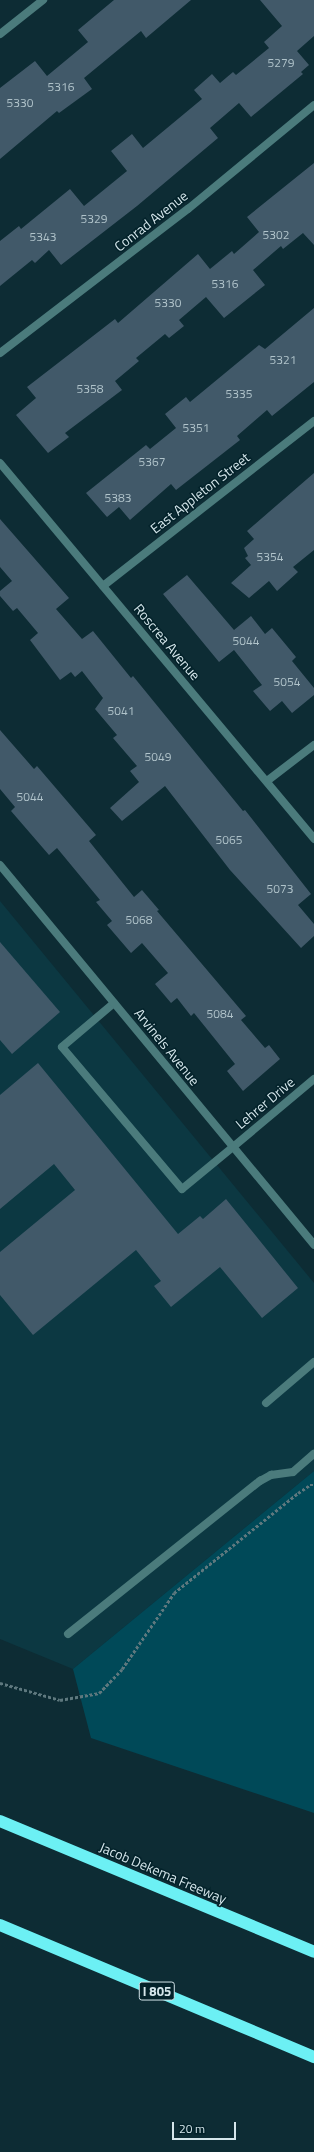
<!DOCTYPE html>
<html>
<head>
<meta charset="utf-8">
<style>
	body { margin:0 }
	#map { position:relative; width:314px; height:2152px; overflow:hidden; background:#0d2c34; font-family:"Titillium Web",sans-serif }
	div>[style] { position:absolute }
	.built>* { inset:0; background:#0c3842 }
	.green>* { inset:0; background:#004958 }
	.building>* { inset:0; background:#415969 }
	.path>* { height:2.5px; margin-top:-1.25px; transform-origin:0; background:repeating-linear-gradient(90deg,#5e787e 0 3px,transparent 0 5px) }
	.service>* { height:8px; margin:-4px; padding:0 4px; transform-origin:4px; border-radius:4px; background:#4b7b7c }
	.minor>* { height:8px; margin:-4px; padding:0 4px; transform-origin:4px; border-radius:4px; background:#4b7b7c }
	.motorway>* { height:12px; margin:-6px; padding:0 6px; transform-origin:6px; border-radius:6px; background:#6cf0f4 }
	span { translate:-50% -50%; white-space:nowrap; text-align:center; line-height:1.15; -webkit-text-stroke:3px #03222a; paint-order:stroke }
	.number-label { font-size:12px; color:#b0c3ca }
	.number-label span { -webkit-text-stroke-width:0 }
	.shield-label span { padding:1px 3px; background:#03222a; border:1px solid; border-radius:3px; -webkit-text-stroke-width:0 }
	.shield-label { font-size:13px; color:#d5e6eb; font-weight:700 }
	.street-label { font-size:14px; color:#d5e6eb }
	.scale { position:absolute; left:172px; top:2122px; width:64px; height:18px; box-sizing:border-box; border:2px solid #d5e6eb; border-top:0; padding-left:5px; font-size:12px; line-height:14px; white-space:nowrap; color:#d5e6eb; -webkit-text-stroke:3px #03222a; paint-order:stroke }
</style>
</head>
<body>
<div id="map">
	<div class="built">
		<div style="clip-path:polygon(0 901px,314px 1283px,314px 1471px,73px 1669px,0 1639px)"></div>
	</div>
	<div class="green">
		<div style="clip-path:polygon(314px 1471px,314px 1813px,91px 1738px,73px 1669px)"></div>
	</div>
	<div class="building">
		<div style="clip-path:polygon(114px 0,191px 0,146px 38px,141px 31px,84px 78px,92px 89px,59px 113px,57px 111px,0 159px,0 88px,35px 61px,47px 76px,88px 42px,78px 30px)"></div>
		<div style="clip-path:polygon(260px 0,314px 0,314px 36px,297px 51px,309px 65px,301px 72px,303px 74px,251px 117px,239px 103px,210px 128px,218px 138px,137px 206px,61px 265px,49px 250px,35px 263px,32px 260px,0 286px,0 241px,19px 226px,21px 229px,70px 189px,84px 206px,127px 171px,111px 151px,132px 134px,143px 148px,202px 99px,194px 90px,212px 74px,220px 83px,233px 72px,236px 75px,269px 48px,264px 42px,282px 26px)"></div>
		<div style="clip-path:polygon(314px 163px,314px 245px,303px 233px,283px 249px,281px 246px,253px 270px,265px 285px,224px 318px,206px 297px,179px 320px,184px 326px,169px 338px,165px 334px,136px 358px,139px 361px,115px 381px,122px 390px,65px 433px,69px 437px,48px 453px,16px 415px,36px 398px,27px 387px,115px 319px,118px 323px,198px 254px,210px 269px,232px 251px,234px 254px,259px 232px,247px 217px)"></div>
		<div style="clip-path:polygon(314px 308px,314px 382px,272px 416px,267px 410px,237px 436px,240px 440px,176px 490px,171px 484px,130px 520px,119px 507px,107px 517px,86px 493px,146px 445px,150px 449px,176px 428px,165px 414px,186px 397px,190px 402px,259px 345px,265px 349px)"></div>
		<div style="clip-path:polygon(314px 473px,314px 550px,293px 567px,298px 572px,277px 591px,269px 581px,249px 598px,231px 583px,251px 565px,245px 558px,248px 556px,244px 548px,254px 539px,247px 531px)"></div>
		<div style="clip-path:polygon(0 519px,69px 598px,56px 609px,82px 639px,93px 631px,131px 678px,133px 676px,243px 811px,245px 810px,311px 894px,298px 905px,314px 924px,314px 936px,301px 948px,230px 870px,165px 786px,122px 821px,110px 808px,139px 782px,130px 771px,137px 766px,113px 738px,117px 735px,95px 709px,103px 698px,82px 671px,75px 677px,71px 672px,60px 680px,30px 640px,38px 633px,17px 608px,13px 611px,0 596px,0 591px,12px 581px,0 567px)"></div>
		<div style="clip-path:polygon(187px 575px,234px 630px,251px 616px,265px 634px,272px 628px,296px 657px,292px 661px,314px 688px,314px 695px,292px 713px,282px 701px,270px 711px,253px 691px,262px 685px,234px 650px,219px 662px,163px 594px)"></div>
		<div style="clip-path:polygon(0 730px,34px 769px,37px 766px,96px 835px,89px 841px,134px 897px,142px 890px,159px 910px,157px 911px,246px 1016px,241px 1020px,265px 1048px,269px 1045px,280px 1059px,243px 1091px,227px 1071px,235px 1064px,194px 1013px,191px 1016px,177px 998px,171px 1003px,155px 984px,168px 973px,142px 943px,131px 953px,107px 925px,112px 921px,96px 902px,100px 900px,57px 848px,49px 855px,11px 811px,15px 807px,0 789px)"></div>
		<div style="clip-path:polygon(0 942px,60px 1012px,12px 1054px,0 1040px)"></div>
		<div style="clip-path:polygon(38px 1063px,178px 1234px,200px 1216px,203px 1219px,226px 1199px,298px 1288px,262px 1318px,220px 1267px,171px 1307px,154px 1286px,161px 1281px,136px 1250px,33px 1335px,0 1295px,0 1252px,75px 1190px,54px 1164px,0 1209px,0 1095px)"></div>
	</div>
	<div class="path">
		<div style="left:0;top:1683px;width:62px;rotate:15.8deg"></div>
		<div style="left:60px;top:1700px;width:40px;rotate:-10deg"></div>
		<div style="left:99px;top:1693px;width:33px;rotate:-46deg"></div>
		<div style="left:122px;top:1669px;width:92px;rotate:-55.6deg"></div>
		<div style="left:174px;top:1593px;width:159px;rotate:-38.9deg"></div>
		<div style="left:298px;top:1493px;width:14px;rotate:-34deg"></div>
		<div style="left:310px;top:1485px;width:4px"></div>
	</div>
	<div class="service">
		<div style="left:114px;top:1003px;width:68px;rotate:139.8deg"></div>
		<div style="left:62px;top:1047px;width:186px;rotate:49.8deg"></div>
		<div style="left:182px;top:1189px;width:66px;rotate:-39.5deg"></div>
		<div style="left:266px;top:1403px;width:63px;rotate:-40.5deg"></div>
		<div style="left:68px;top:1634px;width:246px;rotate:-38.6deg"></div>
		<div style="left:260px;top:1481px;width:13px;rotate:-29deg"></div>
		<div style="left:271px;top:1475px;width:22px;rotate:-8deg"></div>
		<div style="left:293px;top:1472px;width:28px;rotate:-41deg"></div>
	</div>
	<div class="minor">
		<div style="left:0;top:34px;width:55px;rotate:-38.3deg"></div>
		<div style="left:0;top:353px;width:237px;rotate:-37.5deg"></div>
		<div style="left:188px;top:209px;width:163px;rotate:-39.5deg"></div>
		<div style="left:0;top:463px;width:490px;rotate:50.1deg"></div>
		<div style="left:103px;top:586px;width:268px;rotate:-38deg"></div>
		<div style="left:267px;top:781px;width:59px;rotate:-37.5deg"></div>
		<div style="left:0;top:865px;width:493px;rotate:50.4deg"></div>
		<div style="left:233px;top:1147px;width:106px;rotate:-40deg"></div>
	</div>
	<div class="motorway">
		<div style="left:0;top:1821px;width:340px;rotate:22.6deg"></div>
		<div style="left:0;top:1925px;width:341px;rotate:22.8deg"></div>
	</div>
	<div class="number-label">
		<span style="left:281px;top:63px">5279</span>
		<span style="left:61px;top:87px">5316</span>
		<span style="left:20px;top:103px">5330</span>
		<span style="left:94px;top:219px">5329</span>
		<span style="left:276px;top:235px">5302</span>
		<span style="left:43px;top:237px">5343</span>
		<span style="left:225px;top:284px">5316</span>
		<span style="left:168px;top:303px">5330</span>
		<span style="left:283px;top:360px">5321</span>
		<span style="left:90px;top:389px">5358</span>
		<span style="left:239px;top:394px">5335</span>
		<span style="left:196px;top:428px">5351</span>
		<span style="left:152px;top:462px">5367</span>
		<span style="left:118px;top:498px">5383</span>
		<span style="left:270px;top:557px">5354</span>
		<span style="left:246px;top:641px">5044</span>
		<span style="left:287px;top:682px">5054</span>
		<span style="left:121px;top:711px">5041</span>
		<span style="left:158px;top:757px">5049</span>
		<span style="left:30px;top:797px">5044</span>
		<span style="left:229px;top:840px">5065</span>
		<span style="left:280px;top:889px">5073</span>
		<span style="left:139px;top:920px">5068</span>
		<span style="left:220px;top:1014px">5084</span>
	</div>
	<div class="shield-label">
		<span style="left:157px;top:1991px">I 805</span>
	</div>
	<div class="street-label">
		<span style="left:151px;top:221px;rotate:-38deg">Conrad Avenue</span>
		<span style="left:200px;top:493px;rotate:-38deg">East Appleton Street</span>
		<span style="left:167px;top:642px;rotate:50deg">Roscrea Avenue</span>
		<span style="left:167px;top:1047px;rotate:51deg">Arvinels Avenue</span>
		<span style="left:265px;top:1103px;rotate:-40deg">Lehrer Drive</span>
		<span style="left:163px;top:1873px;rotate:23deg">Jacob Dekema Freeway</span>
	</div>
	<div class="scale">20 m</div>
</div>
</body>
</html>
